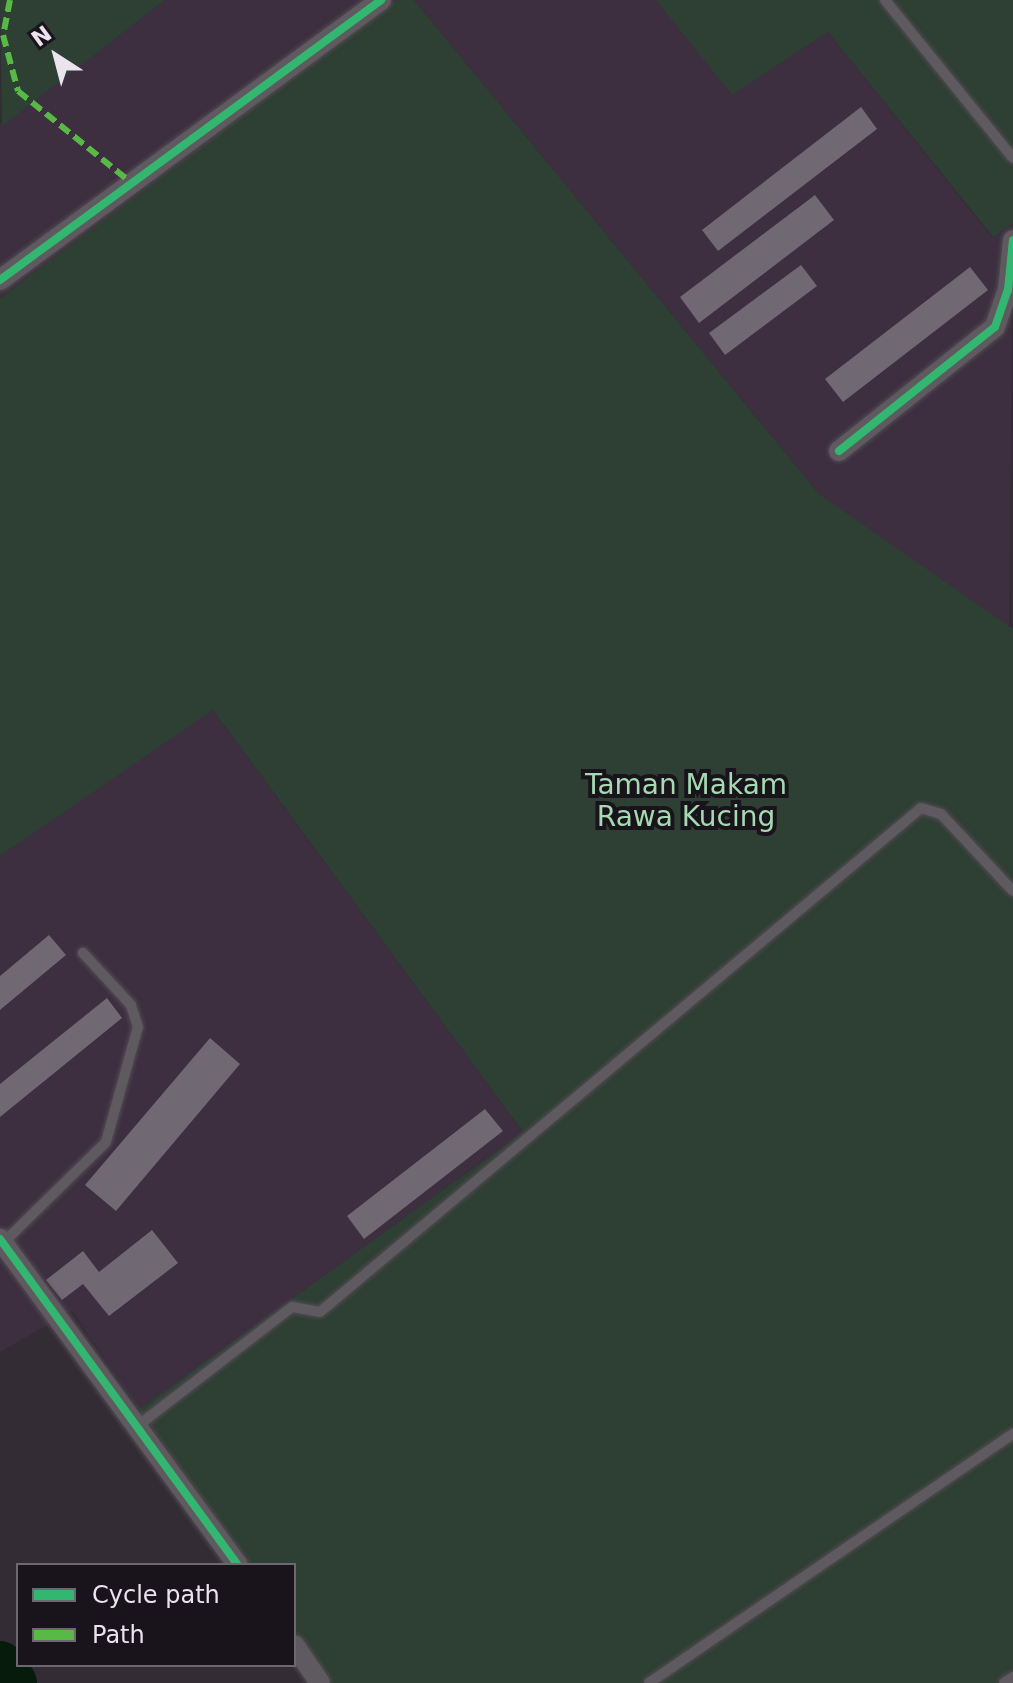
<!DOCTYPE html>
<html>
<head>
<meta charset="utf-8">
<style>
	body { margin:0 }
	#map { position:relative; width:1013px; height:1683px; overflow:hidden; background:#332c34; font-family:"DejaVu Sans",sans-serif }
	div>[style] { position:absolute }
	.built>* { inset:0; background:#3d2e40 }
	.green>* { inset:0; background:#2e3f33 }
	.river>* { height:48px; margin:-24px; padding:0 24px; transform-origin:24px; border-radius:24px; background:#061b0c }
	.building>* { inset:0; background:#706872 }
	.roads { filter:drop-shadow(0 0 2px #514b52) drop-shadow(0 0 2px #514b52) }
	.service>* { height:10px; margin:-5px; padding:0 5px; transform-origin:5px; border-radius:5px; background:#5e5a5f }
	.minor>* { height:20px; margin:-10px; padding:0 10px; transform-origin:10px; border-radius:10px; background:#5e5a5f }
	.quiet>* { height:6px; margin-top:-3px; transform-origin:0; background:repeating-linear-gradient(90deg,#58b947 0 12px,transparent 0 18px) }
	.cycleway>* { height:8px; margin:-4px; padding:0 4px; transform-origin:4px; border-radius:4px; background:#33b770 }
	span { translate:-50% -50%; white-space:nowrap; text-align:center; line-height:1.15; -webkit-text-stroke:8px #19141b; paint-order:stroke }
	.park-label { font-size:28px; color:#a4d9b1 }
	.legend { position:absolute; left:16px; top:1563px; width:280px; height:104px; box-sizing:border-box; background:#19141b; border:2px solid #6d676f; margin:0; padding:10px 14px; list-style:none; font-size:24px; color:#ebe3ed }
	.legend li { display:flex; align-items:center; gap:16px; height:40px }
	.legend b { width:40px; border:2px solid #6d676f }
	.north { position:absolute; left:16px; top:16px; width:80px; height:80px; -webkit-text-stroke:6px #19141b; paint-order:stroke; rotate:324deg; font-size:22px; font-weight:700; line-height:32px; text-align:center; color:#ebe3ed }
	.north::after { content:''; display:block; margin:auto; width:28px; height:36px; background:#ebe3ed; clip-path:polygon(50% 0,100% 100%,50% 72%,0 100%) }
</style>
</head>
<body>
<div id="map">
	<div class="built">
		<div style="clip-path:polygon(165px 0,396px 0,0 298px,0 124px)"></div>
		<div style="clip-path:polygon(414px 0,656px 0,732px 94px,828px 32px,992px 237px,1013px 224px,1009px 632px,819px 494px)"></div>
		<div style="clip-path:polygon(212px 709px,523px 1132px,139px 1409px,72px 1311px,0 1352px,0 856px)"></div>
	</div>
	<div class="green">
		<div style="clip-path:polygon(0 0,165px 0,2px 126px)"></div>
		<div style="clip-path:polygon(396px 0,414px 0,819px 494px,1013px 629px,1013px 1683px,331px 1683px,294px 1630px,294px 1565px,249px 1565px,139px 1409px,523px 1132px,213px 710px,0 856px,0 298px)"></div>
		<div style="clip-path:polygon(656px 0,1013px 0,1013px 224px,993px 237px,828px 32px,732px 95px)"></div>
	</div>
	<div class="river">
		<div style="left:0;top:1665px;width:22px;rotate:54deg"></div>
	</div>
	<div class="building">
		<div style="clip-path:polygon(861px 107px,877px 129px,718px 251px,702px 230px)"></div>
		<div style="clip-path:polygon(815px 195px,834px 220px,699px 323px,680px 297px)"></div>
		<div style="clip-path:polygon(801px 265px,817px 286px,725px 355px,709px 333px)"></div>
		<div style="clip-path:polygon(970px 267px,988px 290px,843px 402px,825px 379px)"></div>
		<div style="clip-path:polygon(49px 935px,66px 955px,0 1010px,0 976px)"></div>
		<div style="clip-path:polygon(107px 998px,122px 1018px,0 1117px,0 1084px)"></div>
		<div style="clip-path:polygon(210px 1038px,240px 1064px,116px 1211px,85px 1185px)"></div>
		<div style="clip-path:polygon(485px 1109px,503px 1131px,364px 1239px,347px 1216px)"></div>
		<div style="clip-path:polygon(152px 1230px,178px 1263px,109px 1316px,83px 1284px,62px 1300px,46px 1280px,83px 1251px,99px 1272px)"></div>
	</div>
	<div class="roads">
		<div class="service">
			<div style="left:885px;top:0;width:203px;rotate:51deg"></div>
			<div style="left:3px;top:1243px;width:144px;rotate:-44.4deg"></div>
			<div style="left:106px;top:1142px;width:119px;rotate:-74.5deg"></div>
			<div style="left:138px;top:1027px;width:23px;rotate:-108deg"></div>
			<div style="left:131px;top:1005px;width:71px;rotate:-132.7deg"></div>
			<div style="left:140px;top:1424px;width:192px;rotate:-37.6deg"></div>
			<div style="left:292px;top:1307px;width:28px;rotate:10deg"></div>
			<div style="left:320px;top:1312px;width:784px;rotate:-39.98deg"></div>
			<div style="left:921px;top:808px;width:21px;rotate:17deg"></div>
			<div style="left:941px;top:814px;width:105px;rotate:46.9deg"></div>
			<div style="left:649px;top:1683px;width:441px;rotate:-34.4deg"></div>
			<div style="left:1004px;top:1683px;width:11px;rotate:-34deg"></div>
		</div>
		<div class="minor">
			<div style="left:0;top:280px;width:473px;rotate:-36.3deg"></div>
			<div style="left:839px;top:451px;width:199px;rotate:-38.5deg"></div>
			<div style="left:995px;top:327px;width:39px;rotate:-71deg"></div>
			<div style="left:1008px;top:290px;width:50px;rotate:-84.3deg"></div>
			<div style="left:0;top:1239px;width:404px;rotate:53.9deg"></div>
			<div style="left:294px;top:1645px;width:46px;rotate:55.6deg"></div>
		</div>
	</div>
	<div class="quiet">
		<div style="left:10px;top:0;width:36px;rotate:101deg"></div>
		<div style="left:3px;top:35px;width:58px;rotate:75deg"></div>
		<div style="left:18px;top:91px;width:148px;rotate:39deg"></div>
	</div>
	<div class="cycleway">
		<div style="left:0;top:280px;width:473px;rotate:-36.3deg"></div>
		<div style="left:839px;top:451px;width:199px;rotate:-38.5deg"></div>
		<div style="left:995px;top:327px;width:39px;rotate:-71deg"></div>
		<div style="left:1008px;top:290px;width:50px;rotate:-84.3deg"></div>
		<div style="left:0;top:1239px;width:404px;rotate:53.9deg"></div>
	</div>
	<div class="park-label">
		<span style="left:686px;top:801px">Taman Makam<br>Rawa Kucing</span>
	</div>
	<ul class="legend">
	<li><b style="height:10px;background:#33b770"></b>Cycle path</li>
	<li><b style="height:10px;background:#58b947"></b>Path</li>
	</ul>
	<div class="north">N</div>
</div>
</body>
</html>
